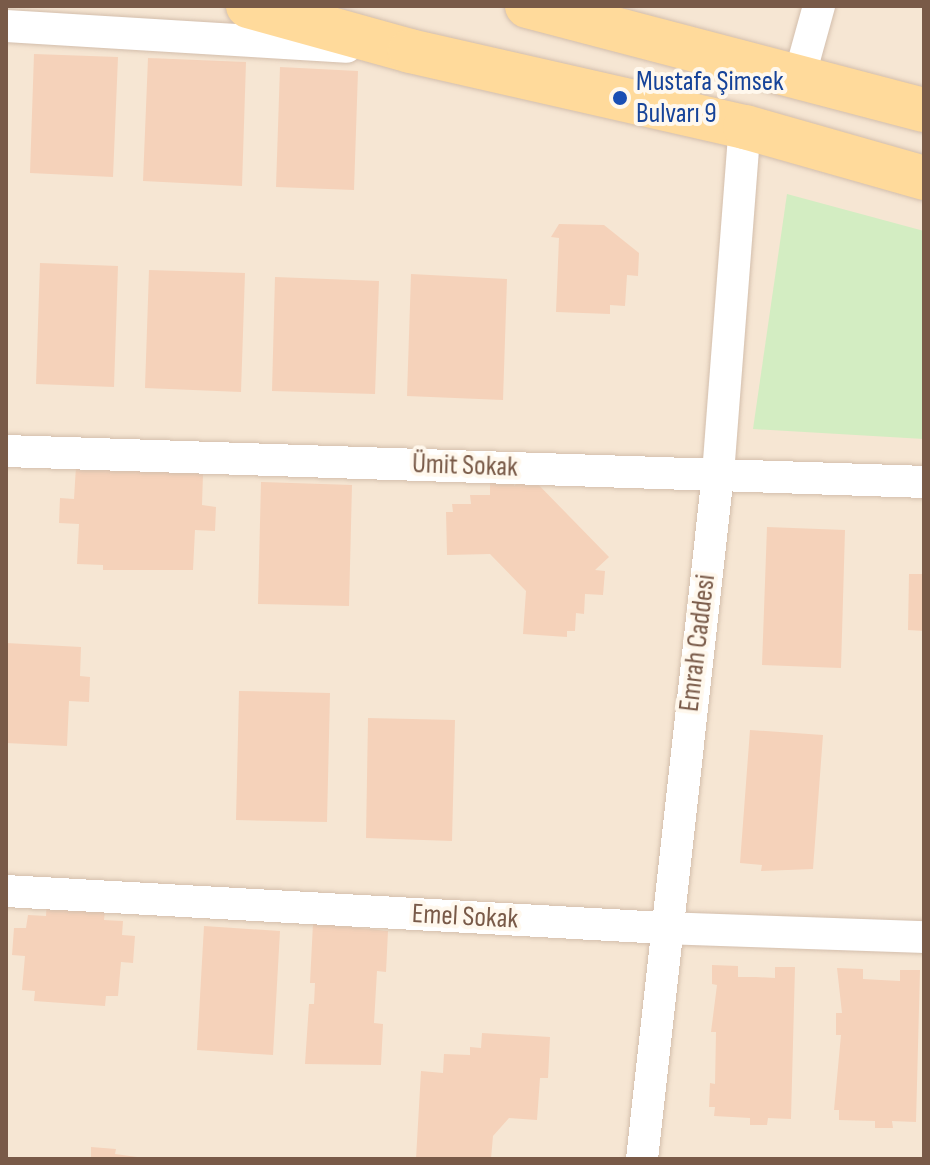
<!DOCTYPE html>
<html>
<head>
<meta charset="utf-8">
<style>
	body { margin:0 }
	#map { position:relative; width:930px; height:1165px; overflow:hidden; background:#fef4e5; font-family:"Sofia Sans Condensed",sans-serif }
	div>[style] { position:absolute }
	.residential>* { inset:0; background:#f6e6d3 }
	.green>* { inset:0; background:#d3edc2 }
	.building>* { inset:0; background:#f5d2ba }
	.roads { filter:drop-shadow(0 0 2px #d3beac) drop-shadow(0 0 2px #d3beac) }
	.minor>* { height:32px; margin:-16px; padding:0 16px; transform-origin:16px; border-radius:16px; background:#fff }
	.primary>* { height:44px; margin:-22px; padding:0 22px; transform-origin:22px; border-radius:22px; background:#ffda9b }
	.dots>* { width:22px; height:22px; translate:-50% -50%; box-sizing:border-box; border:4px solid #fff8ed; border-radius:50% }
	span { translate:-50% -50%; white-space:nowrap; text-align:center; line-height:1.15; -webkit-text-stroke:8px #fff8ed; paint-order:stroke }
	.transit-label { font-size:28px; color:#164399 }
	.left { translate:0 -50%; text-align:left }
	.street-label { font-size:28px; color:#795a48 }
	.frame { position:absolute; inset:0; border:8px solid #795a48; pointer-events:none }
</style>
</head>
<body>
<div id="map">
	<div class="residential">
		<div style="clip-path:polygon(6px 6px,924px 6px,924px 1159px,6px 1159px)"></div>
	</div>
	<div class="green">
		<div style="clip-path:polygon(787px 194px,924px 231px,924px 439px,753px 429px)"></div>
	</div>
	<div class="building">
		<div style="clip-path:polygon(34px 54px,118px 57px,113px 177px,30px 173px)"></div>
		<div style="clip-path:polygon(148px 58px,246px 62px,242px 186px,143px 181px)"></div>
		<div style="clip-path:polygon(280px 67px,358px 71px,354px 190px,276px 187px)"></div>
		<div style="clip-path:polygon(559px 224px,604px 225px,639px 253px,638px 276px,627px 275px,625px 306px,610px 305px,610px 314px,556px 312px,559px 238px,551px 237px)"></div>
		<div style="clip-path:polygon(40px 263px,118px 266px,114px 387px,36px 384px)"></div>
		<div style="clip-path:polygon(149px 270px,245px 273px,241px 392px,145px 388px)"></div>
		<div style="clip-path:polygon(411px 274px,507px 279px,503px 400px,407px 396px)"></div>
		<div style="clip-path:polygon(275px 277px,379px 281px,375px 394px,272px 391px)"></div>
		<div style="clip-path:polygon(76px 466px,203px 474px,202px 505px,216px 507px,215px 531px,195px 530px,193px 570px,103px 570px,103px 565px,77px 564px,79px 524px,59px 523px,60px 498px,74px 499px)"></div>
		<div style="clip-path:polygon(527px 473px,609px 557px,595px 570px,605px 571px,603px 595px,585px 594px,584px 614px,576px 613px,575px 631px,567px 631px,567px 637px,523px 634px,526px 591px,490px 554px,447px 555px,446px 512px,453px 512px,452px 504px,471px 504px,470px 495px,490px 495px,490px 477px,514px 476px,514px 486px)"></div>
		<div style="clip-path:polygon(261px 482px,352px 485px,349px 606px,258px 604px)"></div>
		<div style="clip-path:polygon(767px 527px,845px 530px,841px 668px,762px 665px)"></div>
		<div style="clip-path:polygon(909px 574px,924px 574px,924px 631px,908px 630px)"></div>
		<div style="clip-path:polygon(6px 643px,81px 647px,80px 676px,90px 677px,89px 702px,69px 701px,67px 746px,6px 743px)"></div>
		<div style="clip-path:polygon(239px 691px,330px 693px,327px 822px,236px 820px)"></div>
		<div style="clip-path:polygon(368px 718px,455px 720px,452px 841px,366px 838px)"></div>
		<div style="clip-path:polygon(750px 730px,823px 735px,813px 869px,761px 871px,762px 865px,740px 863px)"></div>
		<div style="clip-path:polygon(47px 898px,106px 902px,104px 920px,123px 921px,122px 935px,135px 936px,133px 963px,121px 962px,118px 996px,106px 996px,105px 1006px,34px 1001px,35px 991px,22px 990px,25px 956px,12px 955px,14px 928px,26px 928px,28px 915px,46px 916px)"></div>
		<div style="clip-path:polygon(313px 923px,388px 931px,386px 972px,377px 971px,374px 1023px,383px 1024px,381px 1065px,305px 1064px,309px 1004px,314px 1004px,315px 983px,310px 983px)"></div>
		<div style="clip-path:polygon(204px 926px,280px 931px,273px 1055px,197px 1050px)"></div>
		<div style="clip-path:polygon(712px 965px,738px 966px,738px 977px,756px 977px,775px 978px,775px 967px,795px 967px,791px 1119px,768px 1118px,767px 1125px,750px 1125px,750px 1118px,714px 1116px,715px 1107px,709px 1107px,710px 1083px,715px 1084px,716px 1032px,711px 1032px,717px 985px,712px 984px)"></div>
		<div style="clip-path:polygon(837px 968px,863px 969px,863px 979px,881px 980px,900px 981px,900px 970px,920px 970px,916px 1122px,892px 1121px,893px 1128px,875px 1128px,875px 1121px,839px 1120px,839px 1110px,834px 1110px,841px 1035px,836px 1035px,836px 1013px,842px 1013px)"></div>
		<div style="clip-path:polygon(482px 1033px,550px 1037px,548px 1078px,540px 1078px,537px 1120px,509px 1118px,493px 1136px,491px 1159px,416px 1159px,421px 1071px,443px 1073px,444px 1054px,470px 1055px,470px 1047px,481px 1048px)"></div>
		<div style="clip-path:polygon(91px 1147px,116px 1149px,115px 1154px,152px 1159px,91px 1159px)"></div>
	</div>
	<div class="roads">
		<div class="minor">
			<div style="left:6px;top:26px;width:341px;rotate:3.5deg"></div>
			<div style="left:799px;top:78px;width:75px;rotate:-74.5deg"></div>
			<div style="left:6px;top:451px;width:919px;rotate:1.93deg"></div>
			<div style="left:6px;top:891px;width:659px;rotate:3.22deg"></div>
			<div style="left:664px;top:928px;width:260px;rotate:2deg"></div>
			<div style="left:642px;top:1159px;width:689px;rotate:-83.67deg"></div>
			<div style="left:718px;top:474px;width:348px;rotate:-85.6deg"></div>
		</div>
		<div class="primary">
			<div style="left:248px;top:6px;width:168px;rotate:15.5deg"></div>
			<div style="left:410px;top:51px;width:344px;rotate:12.8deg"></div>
			<div style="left:745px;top:127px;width:186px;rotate:15.9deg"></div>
			<div style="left:527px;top:6px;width:410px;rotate:14.7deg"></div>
		</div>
	</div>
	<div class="dots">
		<div style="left:620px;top:98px;background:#1a4fb4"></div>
	</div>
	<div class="transit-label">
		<span class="left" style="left:636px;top:98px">Mustafa Şimsek<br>Bulvarı 9</span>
	</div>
	<div class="street-label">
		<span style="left:465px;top:466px;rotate:2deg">Ümit Sokak</span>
		<span style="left:698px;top:643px;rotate:-83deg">Emrah Caddesi</span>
		<span style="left:465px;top:917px;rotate:3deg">Emel Sokak</span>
	</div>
	<div class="frame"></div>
</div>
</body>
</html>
